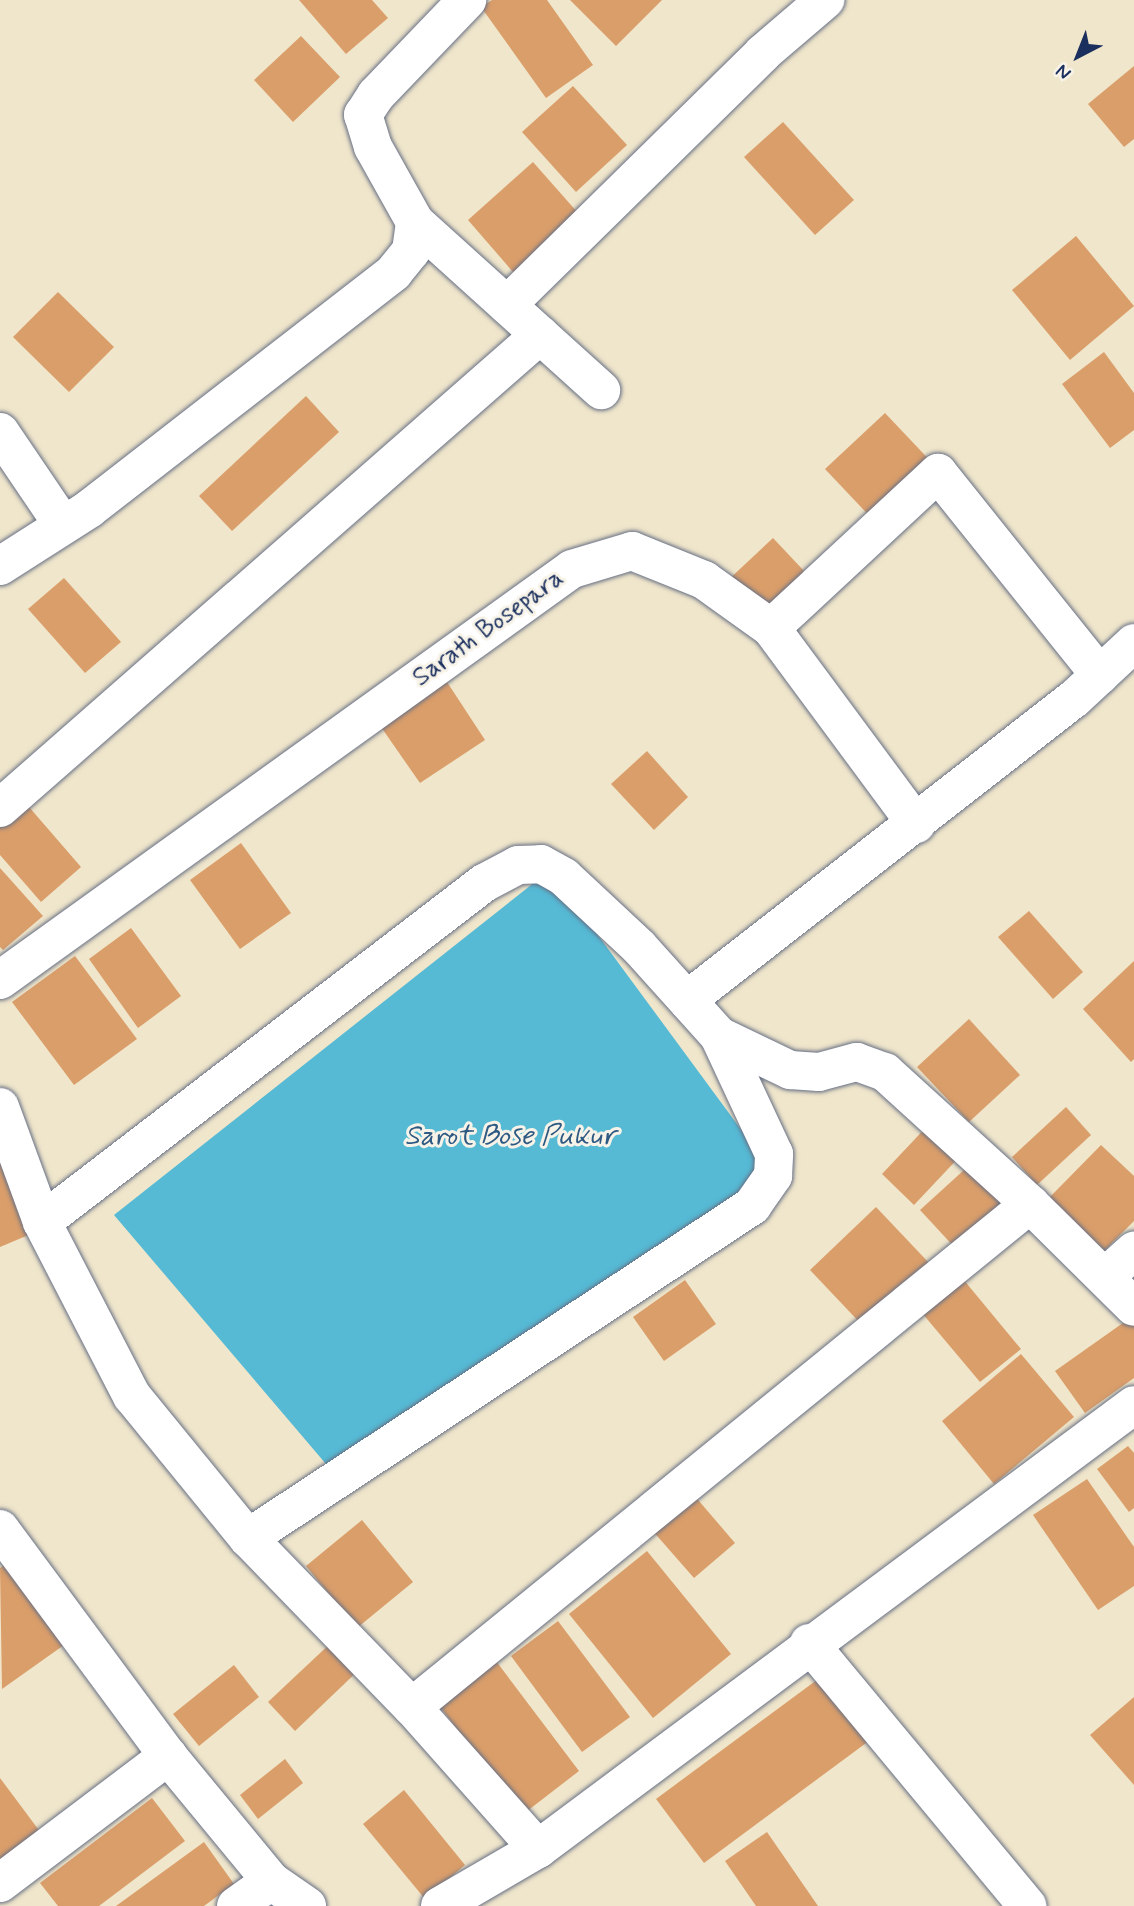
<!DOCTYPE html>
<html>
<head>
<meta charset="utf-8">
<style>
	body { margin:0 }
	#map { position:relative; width:1134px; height:1906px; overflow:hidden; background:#f0e6cb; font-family:Mynerve,sans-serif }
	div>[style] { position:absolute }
	.water>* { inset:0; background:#56bad5 }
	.building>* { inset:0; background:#da9e6a }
	.roads { filter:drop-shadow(0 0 2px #666f84) drop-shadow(0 0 2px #666f84) }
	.minor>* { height:38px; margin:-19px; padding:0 19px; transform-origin:19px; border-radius:19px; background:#fff }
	span { translate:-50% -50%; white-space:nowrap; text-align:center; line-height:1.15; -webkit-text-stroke:6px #f7f3e8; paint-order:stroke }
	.street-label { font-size:26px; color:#1b2f5e }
	.water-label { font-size:28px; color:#2d5982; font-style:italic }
	.north { position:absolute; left:1043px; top:21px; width:70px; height:70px; -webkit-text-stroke:5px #f7f3e8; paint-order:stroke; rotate:222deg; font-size:19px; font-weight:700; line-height:28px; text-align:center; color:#1b2f5e }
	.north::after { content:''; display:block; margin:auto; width:24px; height:32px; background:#1b2f5e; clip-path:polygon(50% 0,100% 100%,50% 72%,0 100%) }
</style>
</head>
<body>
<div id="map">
	<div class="water">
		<div style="clip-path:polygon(550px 870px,773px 1173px,343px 1484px,114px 1215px)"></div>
	</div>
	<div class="building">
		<div style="clip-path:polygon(299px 0,372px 0,388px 18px,346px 54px)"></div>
		<div style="clip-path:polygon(492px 0,547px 0,593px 65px,546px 98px,481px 7px)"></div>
		<div style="clip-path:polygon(570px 0,662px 0,616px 46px)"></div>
		<div style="clip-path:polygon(301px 36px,340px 77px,293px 122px,254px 80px)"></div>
		<div style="clip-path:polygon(1134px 66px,1134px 139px,1124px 147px,1088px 104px)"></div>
		<div style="clip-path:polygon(573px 86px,627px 145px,576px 192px,522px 132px)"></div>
		<div style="clip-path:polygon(783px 122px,854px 200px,815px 235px,744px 157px)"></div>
		<div style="clip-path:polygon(533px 162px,586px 222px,520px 280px,468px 220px)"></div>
		<div style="clip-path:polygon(1076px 236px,1134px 306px,1070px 360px,1012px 290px)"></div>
		<div style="clip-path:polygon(58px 292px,114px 347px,69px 392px,13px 337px)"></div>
		<div style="clip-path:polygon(1104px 352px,1134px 393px,1134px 430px,1110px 448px,1062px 384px)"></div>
		<div style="clip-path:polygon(306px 396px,339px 432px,232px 531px,199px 496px)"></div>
		<div style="clip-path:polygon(885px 413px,938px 469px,878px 525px,825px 469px)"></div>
		<div style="clip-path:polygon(773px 538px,805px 572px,758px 616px,726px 582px)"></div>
		<div style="clip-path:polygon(64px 578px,121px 642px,85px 673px,28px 609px)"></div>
		<div style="clip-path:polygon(447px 682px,485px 740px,420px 783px,381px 727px)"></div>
		<div style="clip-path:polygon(647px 751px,688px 797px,654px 830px,611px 784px)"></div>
		<div style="clip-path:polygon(23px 800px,81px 867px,41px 902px,0 855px,0 820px)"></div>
		<div style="clip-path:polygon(241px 843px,291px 913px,240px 949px,190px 880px)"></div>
		<div style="clip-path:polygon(0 868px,43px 916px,3px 950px,0 947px)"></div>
		<div style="clip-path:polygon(1029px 911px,1083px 972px,1053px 999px,998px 937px)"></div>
		<div style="clip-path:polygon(131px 928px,181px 996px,138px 1028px,89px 959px)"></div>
		<div style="clip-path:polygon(75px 956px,137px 1039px,74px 1085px,12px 1002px)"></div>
		<div style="clip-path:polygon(1134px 961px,1134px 1059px,1131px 1062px,1083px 1009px)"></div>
		<div style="clip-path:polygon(969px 1019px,1020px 1075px,969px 1122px,917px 1067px)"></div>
		<div style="clip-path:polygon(1066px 1107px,1091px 1135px,1037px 1185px,1012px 1157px)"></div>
		<div style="clip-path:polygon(932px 1121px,964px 1152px,914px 1205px,882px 1174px)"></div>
		<div style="clip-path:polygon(1101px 1145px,1134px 1176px,1134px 1221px,1102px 1253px,1048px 1199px)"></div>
		<div style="clip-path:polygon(975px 1160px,1011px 1200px,957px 1250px,920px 1210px)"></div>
		<div style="clip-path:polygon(8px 1161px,38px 1231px,0 1247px,0 1164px)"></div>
		<div style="clip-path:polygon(876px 1207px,930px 1264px,863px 1326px,810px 1270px)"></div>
		<div style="clip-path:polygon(963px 1279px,1021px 1349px,980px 1382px,922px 1313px)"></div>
		<div style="clip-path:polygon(685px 1280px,716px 1324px,664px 1361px,633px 1317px)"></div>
		<div style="clip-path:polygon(1130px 1318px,1134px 1323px,1134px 1378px,1085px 1413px,1055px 1371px)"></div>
		<div style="clip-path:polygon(1021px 1354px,1074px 1417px,994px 1484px,942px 1421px)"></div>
		<div style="clip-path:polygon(1128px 1446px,1134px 1453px,1134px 1508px,1129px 1512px,1097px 1469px)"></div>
		<div style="clip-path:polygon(1087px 1479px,1134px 1547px,1134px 1586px,1098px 1610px,1033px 1515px)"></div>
		<div style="clip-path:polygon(693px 1494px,735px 1543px,694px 1578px,651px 1529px)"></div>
		<div style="clip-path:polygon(362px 1520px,413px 1582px,357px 1628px,306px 1566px)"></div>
		<div style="clip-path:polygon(647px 1551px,731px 1654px,653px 1718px,569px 1614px)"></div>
		<div style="clip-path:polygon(6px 1564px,64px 1645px,2px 1689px,0 1568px)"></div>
		<div style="clip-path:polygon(558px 1621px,630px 1717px,582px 1752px,511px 1656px)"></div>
		<div style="clip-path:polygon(335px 1639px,362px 1667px,295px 1731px,268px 1702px)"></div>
		<div style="clip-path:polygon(493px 1657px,579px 1771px,522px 1815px,435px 1700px)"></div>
		<div style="clip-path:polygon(234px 1665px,259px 1697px,199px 1746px,173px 1714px)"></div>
		<div style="clip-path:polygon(833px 1668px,881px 1732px,704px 1863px,656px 1799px)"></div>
		<div style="clip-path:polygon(1134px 1697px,1134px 1785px,1090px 1735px)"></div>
		<div style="clip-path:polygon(285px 1759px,303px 1783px,258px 1819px,240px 1795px)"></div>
		<div style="clip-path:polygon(0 1778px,44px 1837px,0 1870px)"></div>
		<div style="clip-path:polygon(404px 1790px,465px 1865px,425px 1899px,363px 1824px)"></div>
		<div style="clip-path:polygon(152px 1798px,185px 1841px,99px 1906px,58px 1906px,40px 1883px)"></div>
		<div style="clip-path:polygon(767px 1832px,818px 1906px,756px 1906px,725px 1861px)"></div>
		<div style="clip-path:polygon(204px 1842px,234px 1884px,204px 1906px,116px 1906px)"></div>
	</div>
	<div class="roads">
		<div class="minor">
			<div style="left:415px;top:222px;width:251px;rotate:42.1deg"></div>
			<div style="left:507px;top:305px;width:359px;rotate:-44.5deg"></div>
			<div style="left:763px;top:53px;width:82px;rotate:-40.5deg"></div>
			<div style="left:0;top:432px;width:112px;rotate:55.9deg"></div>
			<div style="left:0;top:566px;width:106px;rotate:-32.6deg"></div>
			<div style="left:89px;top:509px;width:386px;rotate:-37.8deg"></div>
			<div style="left:394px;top:272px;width:27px;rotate:-51deg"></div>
			<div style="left:411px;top:251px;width:29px;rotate:-82deg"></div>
			<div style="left:415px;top:222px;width:86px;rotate:-119.2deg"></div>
			<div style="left:373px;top:147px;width:34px;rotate:-107deg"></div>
			<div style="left:363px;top:115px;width:24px;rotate:-57deg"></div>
			<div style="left:376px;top:95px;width:132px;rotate:-46.2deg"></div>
			<div style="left:771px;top:628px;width:244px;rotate:53.5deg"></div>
			<div style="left:0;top:808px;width:718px;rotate:-41.22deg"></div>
			<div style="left:0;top:980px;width:704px;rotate:-35.7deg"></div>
			<div style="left:572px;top:569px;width:63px;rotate:-16.7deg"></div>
			<div style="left:632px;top:551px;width:78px;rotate:21.9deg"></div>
			<div style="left:704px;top:580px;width:82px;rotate:35.6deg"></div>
			<div style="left:771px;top:628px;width:228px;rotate:-42.9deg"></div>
			<div style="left:938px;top:473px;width:259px;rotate:51.3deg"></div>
			<div style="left:687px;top:1000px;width:490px;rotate:-37.9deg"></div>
			<div style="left:1074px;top:699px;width:82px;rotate:-43deg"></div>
			<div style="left:0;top:1107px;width:122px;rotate:69.9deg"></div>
			<div style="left:42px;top:1222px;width:196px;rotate:62.7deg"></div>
			<div style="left:132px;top:1396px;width:183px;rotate:50.8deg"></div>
			<div style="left:248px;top:1538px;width:235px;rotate:45.9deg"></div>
			<div style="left:412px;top:1707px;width:190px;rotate:48.4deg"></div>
			<div style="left:42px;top:1222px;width:557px;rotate:-37.49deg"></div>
			<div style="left:484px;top:883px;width:38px;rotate:-28deg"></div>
			<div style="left:518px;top:865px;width:23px;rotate:-2deg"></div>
			<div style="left:541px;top:864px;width:26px;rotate:29deg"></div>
			<div style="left:564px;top:877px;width:103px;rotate:43deg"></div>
			<div style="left:639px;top:947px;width:120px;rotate:48deg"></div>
			<div style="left:719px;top:1036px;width:79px;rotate:25.6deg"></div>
			<div style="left:790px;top:1070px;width:29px;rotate:4deg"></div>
			<div style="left:819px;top:1072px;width:39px;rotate:-15deg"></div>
			<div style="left:857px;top:1062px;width:30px;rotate:20deg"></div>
			<div style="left:885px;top:1072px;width:196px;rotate:42.3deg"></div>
			<div style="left:1030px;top:1204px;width:146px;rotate:44.7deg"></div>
			<div style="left:1106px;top:1276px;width:38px;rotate:-42deg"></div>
			<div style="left:0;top:1529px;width:282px;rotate:53.5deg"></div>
			<div style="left:168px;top:1756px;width:162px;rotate:50.5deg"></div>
			<div style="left:271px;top:1881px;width:44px;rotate:34.8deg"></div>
			<div style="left:248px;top:1538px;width:604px;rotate:-33.37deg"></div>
			<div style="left:752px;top:1206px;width:37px;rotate:-55deg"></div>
			<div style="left:773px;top:1176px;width:22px;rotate:-87deg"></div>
			<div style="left:774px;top:1154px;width:130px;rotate:-115deg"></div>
			<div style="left:809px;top:1643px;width:342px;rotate:50.3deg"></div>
			<div style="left:412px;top:1707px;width:797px;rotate:-39.14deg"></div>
			<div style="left:0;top:1883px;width:211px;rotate:-37.1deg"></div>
			<div style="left:236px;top:1906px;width:43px;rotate:-35.5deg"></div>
			<div style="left:440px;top:1906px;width:113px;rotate:-30.2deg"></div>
			<div style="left:538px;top:1849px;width:743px;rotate:-36.68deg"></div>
		</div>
	</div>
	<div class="street-label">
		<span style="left:489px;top:629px;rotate:-36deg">Sarath Bosepara</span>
	</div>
	<div class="water-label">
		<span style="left:510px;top:1137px">Sarot Bose Pukur</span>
	</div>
	<div class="north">N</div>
</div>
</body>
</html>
